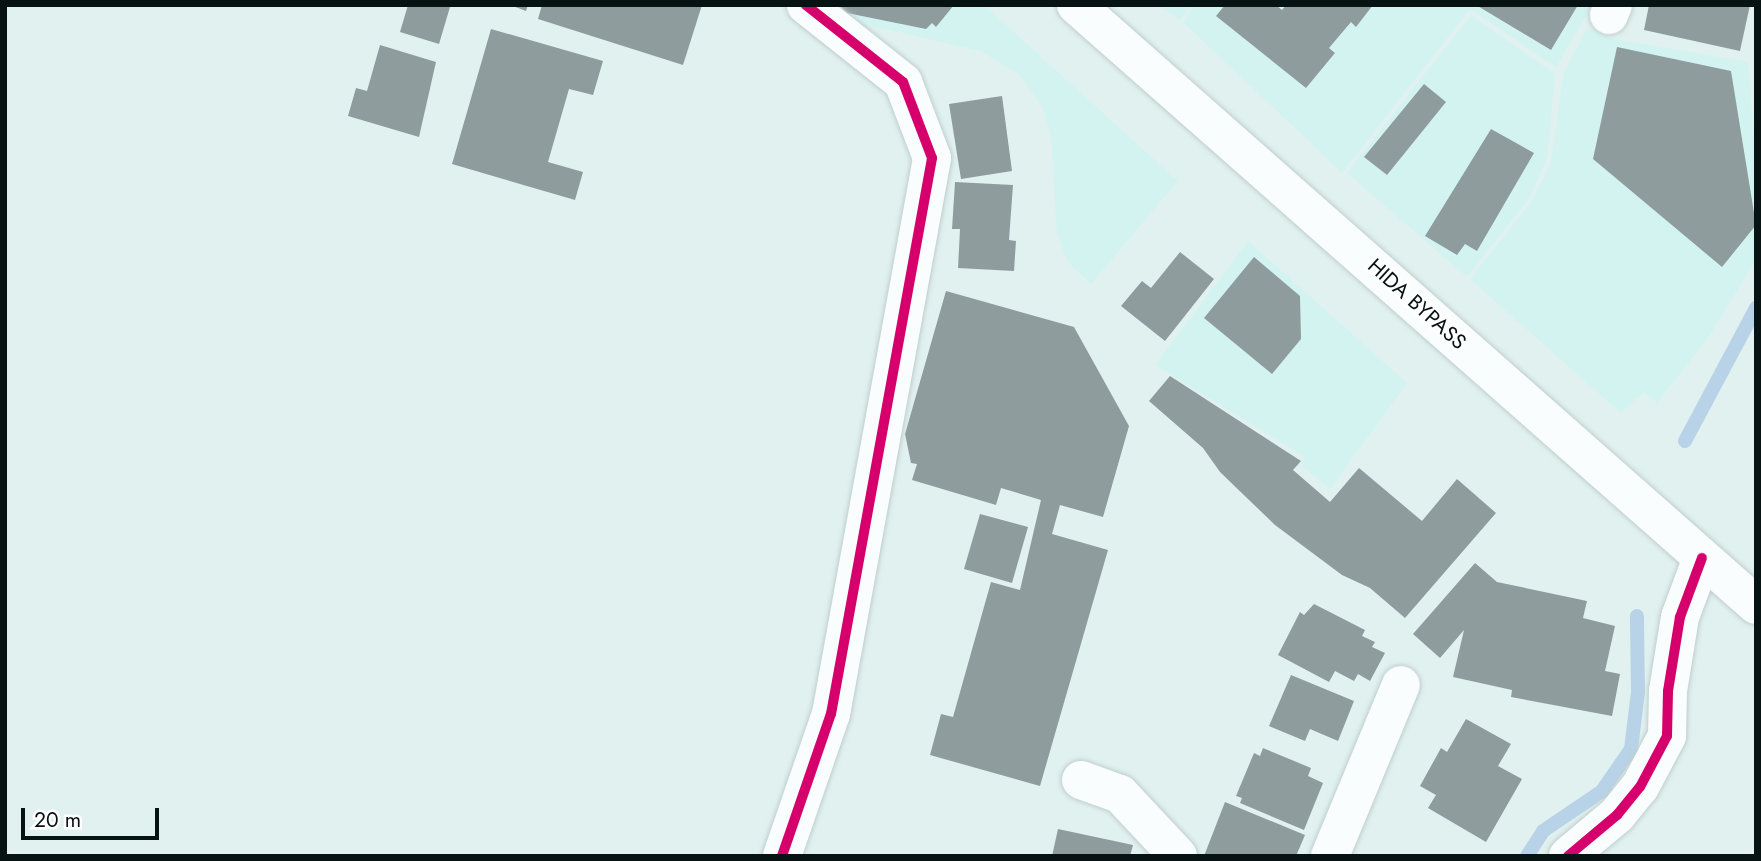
<!DOCTYPE html>
<html>
<head>
<meta charset="utf-8">
<style>
	body { margin:0 }
	#map { position:relative; width:1761px; height:861px; overflow:hidden; background:#e0f1f0; font-family:Jost,sans-serif }
	div>[style] { position:absolute }
	.built>* { inset:0; background:#d3f3f1 }
	.stream>* { height:14px; margin:-7px; padding:0 7px; transform-origin:7px; border-radius:7px; background:#b8d3e8 }
	.building>* { inset:0; background:#8f9c9d }
	.roads { filter:drop-shadow(0 0 2px #c0cecd) drop-shadow(0 0 2px #c0cecd) }
	.minor>* { height:38px; margin:-19px; padding:0 19px; transform-origin:19px; border-radius:19px; background:#fafdfd }
	.highway>* { height:38px; margin:-19px; padding:0 19px; transform-origin:19px; border-radius:19px; background:#fafdfd }
	.cycleway>* { height:10px; margin:-5px; padding:0 5px; transform-origin:5px; border-radius:5px; background:#d6006c }
	span { translate:-50% -50%; white-space:nowrap; text-align:center; line-height:1.15; -webkit-text-stroke:7px #fefefe; paint-order:stroke }
	.street-label { font-size:21px; color:#071312 }
	.frame { position:absolute; inset:0; border:7px solid #071312; pointer-events:none }
	.scale { position:absolute; left:21px; top:808px; width:138px; height:32px; box-sizing:border-box; border:4px solid #071312; border-top:0; padding-left:9px; font-size:21px; line-height:24px; white-space:nowrap; color:#071312; -webkit-text-stroke:5px #fefefe; paint-order:stroke }
</style>
</head>
<body>
<div id="map">
	<div class="built">
		<div style="clip-path:polygon(830px 5px,984px 5px,1178px 181px,1091px 284px,1067px 261px,1057px 233px,1051px 137px,1043px 108px,1019px 74px,980px 51px,846px 20px)"></div>
		<div style="clip-path:polygon(1159px 5px,1191px 5px,1180px 20px)"></div>
		<div style="clip-path:polygon(1195px 5px,1593px 5px,1556px 67px,1470px 9px,1342px 173px,1183px 22px)"></div>
		<div style="clip-path:polygon(1471px 15px,1555px 74px,1547px 159px,1529px 199px,1467px 277px,1347px 173px)"></div>
		<div style="clip-path:polygon(1587px 29px,1614px 39px,1748px 62px,1756px 165px,1756px 260px,1710px 335px,1657px 403px,1644px 392px,1621px 413px,1470px 279px,1532px 201px,1551px 162px,1564px 72px)"></div>
		<div style="clip-path:polygon(1248px 241px,1407px 383px,1330px 489px,1301px 465px,1305px 457px,1155px 365px)"></div>
	</div>
	<div class="stream">
		<div style="left:1685px;top:441px;width:151px;rotate:-61.9deg"></div>
		<div style="left:1527px;top:856px;width:30px;rotate:-57deg"></div>
		<div style="left:1543px;top:831px;width:71px;rotate:-34.1deg"></div>
		<div style="left:1602px;top:791px;width:51px;rotate:-55.4deg"></div>
		<div style="left:1631px;top:749px;width:57px;rotate:-83deg"></div>
		<div style="left:1638px;top:692px;width:76px;rotate:-90.8deg"></div>
	</div>
	<div class="building">
		<div style="clip-path:polygon(408px 5px,450px 7px,439px 44px,400px 32px)"></div>
		<div style="clip-path:polygon(510px 5px,528px 5px,526px 11px)"></div>
		<div style="clip-path:polygon(542px 5px,702px 5px,683px 65px,538px 19px)"></div>
		<div style="clip-path:polygon(839px 5px,954px 5px,936px 27px,932px 23px,926px 29px,847px 13px)"></div>
		<div style="clip-path:polygon(1225px 5px,1276px 5px,1282px 10px,1286px 5px,1373px 5px,1356px 27px,1351px 22px,1329px 48px,1335px 53px,1306px 88px,1216px 16px)"></div>
		<div style="clip-path:polygon(1476px 5px,1578px 5px,1551px 50px)"></div>
		<div style="clip-path:polygon(1649px 5px,1750px 5px,1740px 51px,1644px 30px)"></div>
		<div style="clip-path:polygon(491px 29px,603px 61px,593px 95px,569px 89px,548px 162px,583px 172px,575px 200px,452px 164px)"></div>
		<div style="clip-path:polygon(380px 45px,436px 62px,419px 137px,348px 116px,356px 88px,367px 91px)"></div>
		<div style="clip-path:polygon(1617px 47px,1731px 71px,1756px 225px,1722px 267px,1593px 159px)"></div>
		<div style="clip-path:polygon(1424px 84px,1446px 102px,1387px 175px,1364px 157px)"></div>
		<div style="clip-path:polygon(1002px 96px,1012px 171px,961px 179px,949px 104px)"></div>
		<div style="clip-path:polygon(1491px 129px,1534px 153px,1477px 251px,1465px 244px,1457px 255px,1425px 236px)"></div>
		<div style="clip-path:polygon(955px 182px,1013px 185px,1009px 240px,1016px 241px,1014px 271px,958px 268px,960px 229px,952px 229px)"></div>
		<div style="clip-path:polygon(1180px 252px,1214px 279px,1165px 341px,1121px 306px,1142px 281px,1151px 288px)"></div>
		<div style="clip-path:polygon(1254px 257px,1300px 296px,1301px 339px,1272px 374px,1204px 318px)"></div>
		<div style="clip-path:polygon(946px 291px,1074px 327px,1129px 426px,1103px 517px,1060px 505px,1052px 534px,1108px 550px,1040px 786px,930px 755px,941px 714px,953px 717px,991px 582px,1020px 590px,1041px 500px,1001px 488px,996px 505px,912px 480px,917px 464px,911px 463px,905px 434px)"></div>
		<div style="clip-path:polygon(1170px 376px,1301px 461px,1293px 470px,1330px 502px,1359px 468px,1422px 521px,1457px 479px,1496px 513px,1405px 618px,1370px 588px,1342px 575px,1275px 525px,1220px 472px,1203px 448px,1149px 401px)"></div>
		<div style="clip-path:polygon(980px 514px,1028px 527px,1012px 583px,964px 569px)"></div>
		<div style="clip-path:polygon(1475px 563px,1497px 582px,1587px 601px,1583px 618px,1615px 626px,1605px 671px,1620px 674px,1612px 716px,1511px 697px,1512px 690px,1453px 677px,1464px 630px,1440px 658px,1413px 634px)"></div>
		<div style="clip-path:polygon(1314px 604px,1365px 630px,1362px 636px,1375px 642px,1372px 647px,1385px 653px,1370px 681px,1358px 674px,1354px 681px,1335px 671px,1329px 682px,1278px 655px,1300px 612px,1304px 615px)"></div>
		<div style="clip-path:polygon(1291px 675px,1354px 701px,1338px 741px,1310px 729px,1305px 741px,1269px 726px)"></div>
		<div style="clip-path:polygon(1466px 719px,1511px 744px,1498px 766px,1522px 779px,1486px 842px,1428px 808px,1436px 795px,1420px 786px,1441px 748px,1447px 752px)"></div>
		<div style="clip-path:polygon(1263px 748px,1311px 768px,1308px 776px,1323px 783px,1304px 830px,1240px 803px,1242px 798px,1236px 796px,1254px 753px,1260px 756px)"></div>
		<div style="clip-path:polygon(1225px 802px,1305px 835px,1296px 856px,1204px 856px)"></div>
		<div style="clip-path:polygon(1058px 829px,1133px 845px,1130px 856px,1052px 856px)"></div>
	</div>
	<div class="roads">
		<div class="minor">
			<div style="left:1609px;top:15px;width:11px;rotate:-68deg"></div>
			<div style="left:1081px;top:780px;width:41px;rotate:19.7deg"></div>
			<div style="left:1120px;top:794px;width:85px;rotate:46.9deg"></div>
			<div style="left:782px;top:856px;width:150px;rotate:-71deg"></div>
			<div style="left:831px;top:714px;width:565px;rotate:-79.7deg"></div>
			<div style="left:932px;top:158px;width:81px;rotate:-110.9deg"></div>
			<div style="left:903px;top:82px;width:124px;rotate:-141.6deg"></div>
			<div style="left:1330px;top:856px;width:185px;rotate:-67.5deg"></div>
			<div style="left:1568px;top:856px;width:64px;rotate:-39.9deg"></div>
			<div style="left:1617px;top:815px;width:36px;rotate:-51deg"></div>
			<div style="left:1640px;top:787px;width:58px;rotate:-62.1deg"></div>
			<div style="left:1667px;top:736px;width:45px;rotate:-88.7deg"></div>
			<div style="left:1668px;top:691px;width:75px;rotate:-80.8deg"></div>
			<div style="left:1680px;top:617px;width:63px;rotate:-69.6deg"></div>
		</div>
		<div class="highway">
			<div style="left:1076px;top:5px;width:907px;rotate:41.42deg"></div>
		</div>
	</div>
	<div class="cycleway">
		<div style="left:782px;top:856px;width:150px;rotate:-71deg"></div>
		<div style="left:831px;top:714px;width:565px;rotate:-79.7deg"></div>
		<div style="left:932px;top:158px;width:81px;rotate:-110.9deg"></div>
		<div style="left:903px;top:82px;width:124px;rotate:-141.6deg"></div>
		<div style="left:1568px;top:856px;width:64px;rotate:-39.9deg"></div>
		<div style="left:1617px;top:815px;width:36px;rotate:-51deg"></div>
		<div style="left:1640px;top:787px;width:58px;rotate:-62.1deg"></div>
		<div style="left:1667px;top:736px;width:45px;rotate:-88.7deg"></div>
		<div style="left:1668px;top:691px;width:75px;rotate:-80.8deg"></div>
		<div style="left:1680px;top:617px;width:63px;rotate:-69.6deg"></div>
	</div>
	<div class="street-label">
		<span style="left:1417px;top:304px;rotate:42deg">HIDA BYPASS</span>
	</div>
	<div class="frame"></div>
	<div class="scale">20 m</div>
</div>
</body>
</html>
